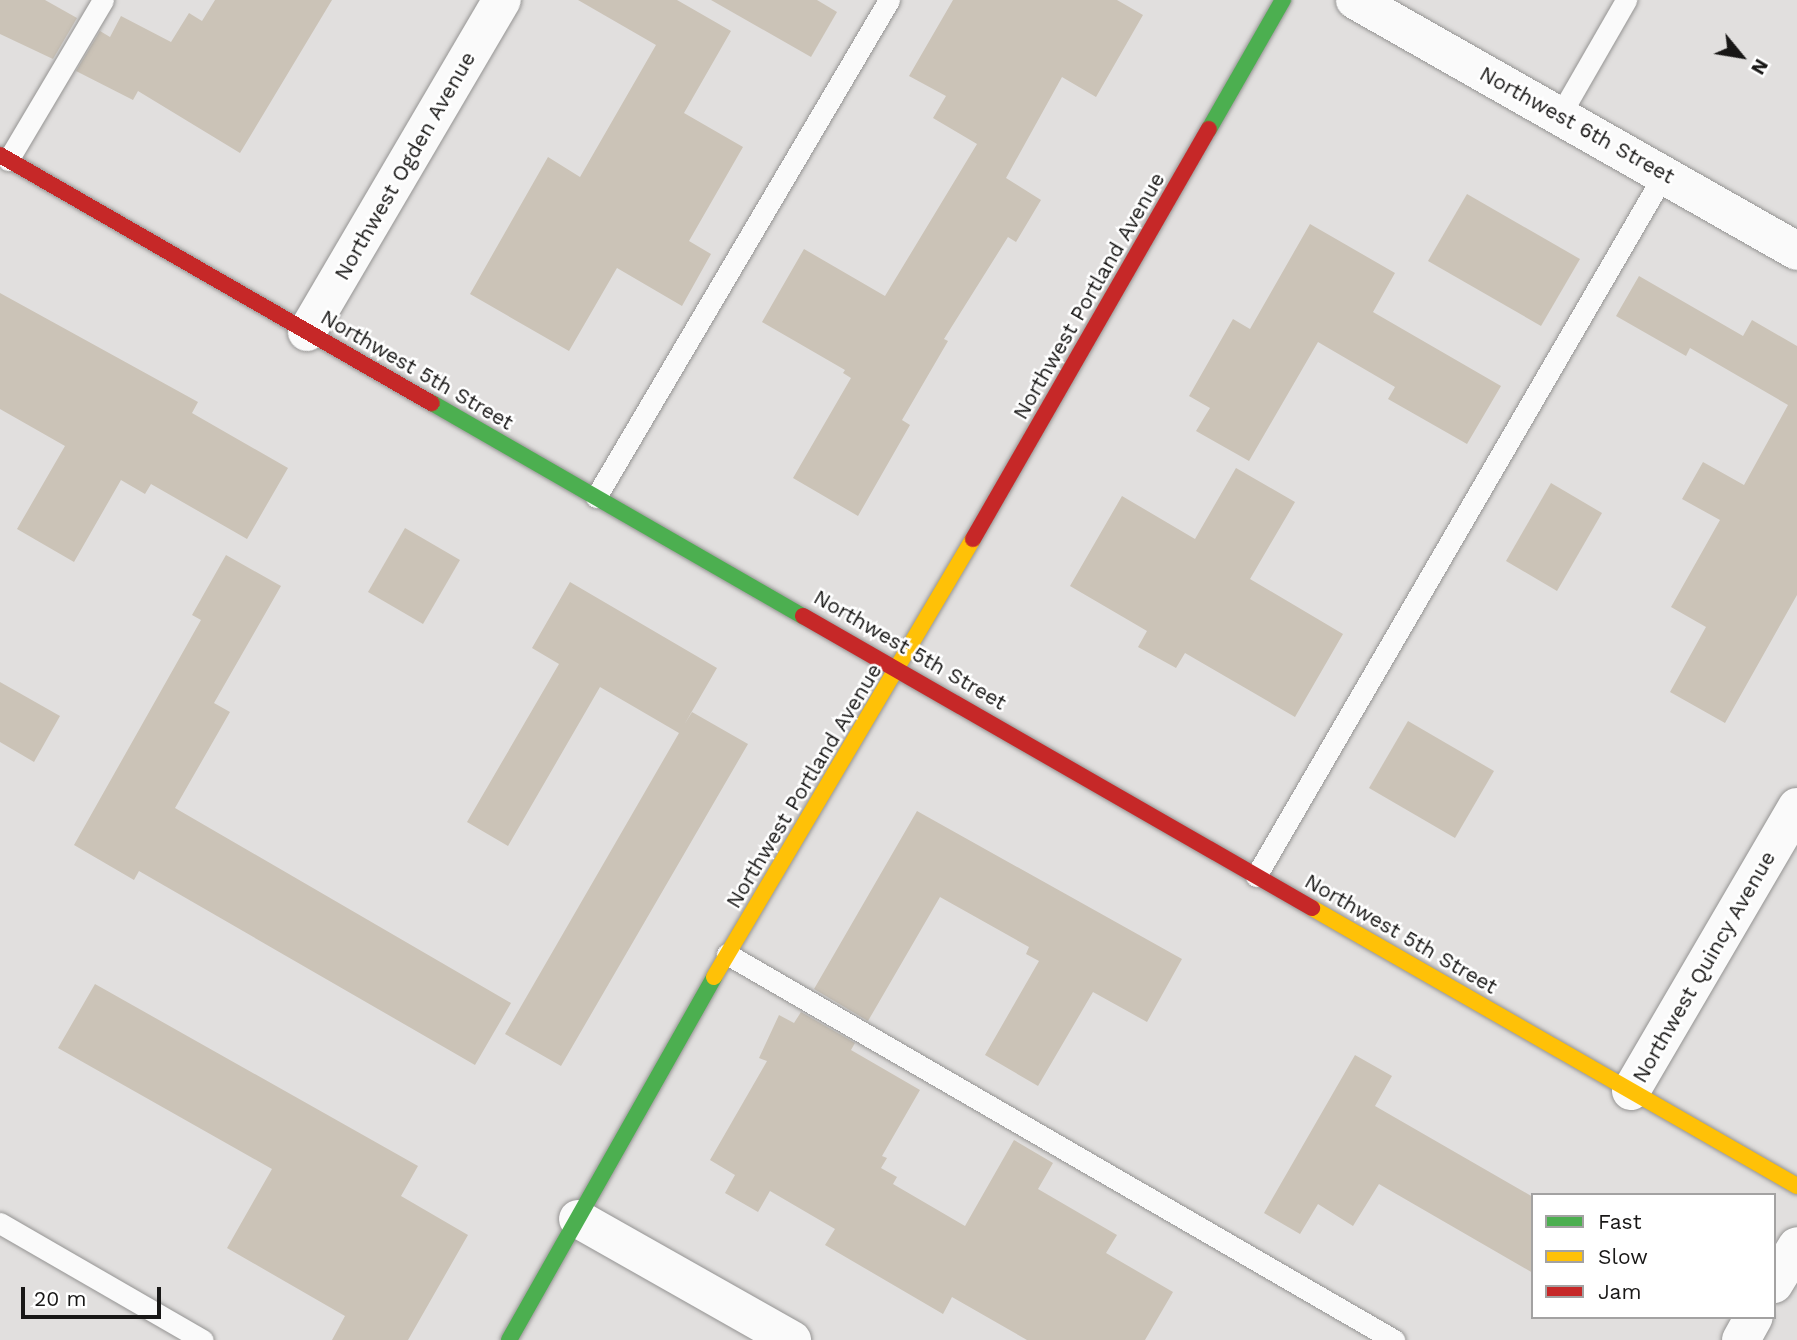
<!DOCTYPE html>
<html>
<head>
<meta charset="utf-8">
<style>
	body { margin:0 }
	#map { position:relative; width:1797px; height:1340px; overflow:hidden; background:#e1dfde; font-family:"Work Sans",sans-serif }
	div>[style] { position:absolute }
	.building>* { inset:0; background:#cbc3b7 }
	.roads { filter:drop-shadow(0 0 2px #959493) drop-shadow(0 0 2px #959493) }
	.lane>* { height:21px; margin:-10.5px; padding:0 10.5px; transform-origin:10.5px; border-radius:10.5px; background:#fafafa }
	.street>* { height:38px; margin:-19px; padding:0 19px; transform-origin:19px; border-radius:19px; background:#fafafa }
	.fast>* { height:16px; margin:-8px; padding:0 8px; transform-origin:8px; border-radius:8px; background:#4caf50 }
	.slow>* { height:16px; margin:-8px; padding:0 8px; transform-origin:8px; border-radius:8px; background:#ffc107 }
	.jam>* { height:16px; margin:-8px; padding:0 8px; transform-origin:8px; border-radius:8px; background:#c62828 }
	span { translate:-50% -50%; white-space:nowrap; text-align:center; line-height:1.15; -webkit-text-stroke:5px #fff; paint-order:stroke }
	.street-label { font-size:21px; color:#181716 }
	.legend { position:absolute; left:1531px; top:1193px; width:245px; height:126px; box-sizing:border-box; background:#fff; border:2px solid #a3a2a2; margin:0; padding:9px 12px; list-style:none; font-size:21px; color:#181716 }
	.legend li { display:flex; align-items:center; gap:14px; height:35px }
	.legend b { width:35px; border:2px solid #a3a2a2 }
	.north { position:absolute; left:1706px; top:21px; width:70px; height:70px; -webkit-text-stroke:5px #fff; paint-order:stroke; rotate:120deg; font-size:19px; font-weight:700; line-height:28px; text-align:center; color:#181716 }
	.north::after { content:''; display:block; margin:auto; width:24px; height:32px; background:#181716; clip-path:polygon(50% 0,100% 100%,50% 72%,0 100%) }
	.scale { position:absolute; left:21px; top:1287px; width:140px; height:32px; box-sizing:border-box; border:4px solid #181716; border-top:0; padding-left:9px; font-size:21px; line-height:24px; white-space:nowrap; color:#181716; -webkit-text-stroke:5px #fff; paint-order:stroke }
</style>
</head>
<body>
<div id="map">
	<div class="building">
		<div style="clip-path:polygon(0 0,45px 0,77px 18px,53px 59px,0 34px)"></div>
		<div style="clip-path:polygon(215px 0,332px 0,240px 153px,138px 91px,133px 100px,76px 71px,100px 31px,110px 37px,121px 16px,171px 42px,189px 13px,202px 21px)"></div>
		<div style="clip-path:polygon(578px 0,677px 0,731px 31px,684px 113px,743px 147px,689px 241px,711px 254px,682px 306px,617px 268px,569px 351px,470px 294px,548px 157px,580px 177px,656px 45px)"></div>
		<div style="clip-path:polygon(711px 0,817px 0,837px 12px,811px 57px)"></div>
		<div style="clip-path:polygon(953px 0,1117px 0,1143px 15px,1096px 97px,1062px 77px,1006px 178px,1041px 200px,1016px 242px,1008px 237px,944px 339px,948px 341px,902px 420px,910px 425px,858px 516px,793px 478px,851px 378px,843px 373px,845px 370px,762px 322px,804px 249px,885px 296px,977px 144px,933px 118px,946px 96px,909px 76px)"></div>
		<div style="clip-path:polygon(1467px 194px,1580px 259px,1541px 326px,1428px 261px)"></div>
		<div style="clip-path:polygon(1310px 224px,1395px 273px,1373px 312px,1501px 386px,1467px 444px,1388px 399px,1395px 387px,1318px 342px,1249px 461px,1196px 431px,1210px 408px,1189px 396px,1233px 319px,1250px 329px)"></div>
		<div style="clip-path:polygon(1639px 276px,1743px 336px,1752px 320px,1797px 346px,1797px 595px,1725px 723px,1670px 692px,1706px 627px,1671px 607px,1720px 520px,1682px 499px,1703px 462px,1744px 485px,1788px 405px,1690px 348px,1686px 356px,1616px 316px)"></div>
		<div style="clip-path:polygon(0 293px,198px 402px,192px 413px,288px 468px,247px 539px,151px 484px,145px 494px,121px 480px,74px 562px,17px 529px,65px 446px,0 409px)"></div>
		<div style="clip-path:polygon(1236px 468px,1295px 502px,1250px 579px,1343px 634px,1295px 717px,1185px 653px,1176px 668px,1138px 647px,1147px 631px,1070px 586px,1122px 496px,1195px 539px)"></div>
		<div style="clip-path:polygon(1551px 483px,1602px 513px,1557px 591px,1506px 561px)"></div>
		<div style="clip-path:polygon(405px 528px,460px 560px,423px 624px,368px 592px)"></div>
		<div style="clip-path:polygon(226px 555px,281px 586px,214px 703px,230px 712px,175px 808px,511px 1003px,475px 1065px,139px 871px,134px 880px,74px 845px,201px 620px,192px 615px)"></div>
		<div style="clip-path:polygon(570px 582px,717px 668px,684px 725px,692px 712px,748px 744px,561px 1066px,505px 1034px,679px 733px,600px 687px,508px 846px,467px 822px,559px 664px,532px 648px)"></div>
		<div style="clip-path:polygon(0 682px,60px 716px,34px 762px,0 742px)"></div>
		<div style="clip-path:polygon(1408px 721px,1494px 771px,1455px 838px,1369px 788px)"></div>
		<div style="clip-path:polygon(917px 811px,1182px 959px,1147px 1022px,1093px 992px,1038px 1086px,985px 1055px,1039px 961px,1026px 954px,1029px 947px,940px 897px,868px 1021px,814px 989px)"></div>
		<div style="clip-path:polygon(95px 984px,418px 1166px,401px 1196px,468px 1235px,408px 1340px,332px 1340px,345px 1316px,227px 1248px,272px 1169px,58px 1048px)"></div>
		<div style="clip-path:polygon(801px 1012px,855px 1043px,851px 1050px,920px 1090px,882px 1156px,887px 1158px,881px 1168px,897px 1177px,893px 1184px,965px 1226px,1014px 1140px,1053px 1163px,1038px 1189px,1117px 1235px,1106px 1253px,1173px 1292px,1145px 1340px,1027px 1340px,952px 1297px,943px 1314px,825px 1245px,835px 1229px,770px 1191px,758px 1212px,725px 1193px,735px 1175px,710px 1160px,767px 1061px,759px 1058px,779px 1015px,794px 1023px)"></div>
		<div style="clip-path:polygon(1355px 1055px,1392px 1076px,1375px 1106px,1533px 1197px,1533px 1273px,1379px 1184px,1353px 1226px,1318px 1204px,1300px 1234px,1264px 1213px)"></div>
	</div>
	<div class="roads">
		<div class="lane">
			<div style="left:1560px;top:115px;width:133px;rotate:-60.1deg"></div>
			<div style="left:8px;top:160px;width:186px;rotate:-59.3deg"></div>
			<div style="left:596px;top:497px;width:577px;rotate:-59.48deg"></div>
			<div style="left:1256px;top:876px;width:812px;rotate:-59.83deg"></div>
			<div style="left:727px;top:954px;width:771px;rotate:30.06deg"></div>
			<div style="left:0;top:1223px;width:234px;rotate:30deg"></div>
		</div>
		<div class="street">
			<div style="left:1355px;top:0;width:508px;rotate:29.59deg"></div>
			<div style="left:307px;top:332px;width:385px;rotate:-59.6deg"></div>
			<div style="left:1631px;top:1091px;width:329px;rotate:-59.7deg"></div>
			<div style="left:578px;top:1219px;width:246px;rotate:29.5deg"></div>
			<div style="left:1774px;top:1284px;width:44px;rotate:-58.8deg"></div>
			<div style="left:1741px;top:1340px;width:26px;rotate:-61deg"></div>
		</div>
		<div class="fast">
			<div style="left:1209px;top:129px;width:149px;rotate:-60.2deg"></div>
			<div style="left:432px;top:403px;width:428px;rotate:29.9deg"></div>
			<div style="left:509px;top:1340px;width:417px;rotate:-60.5deg"></div>
		</div>
		<div class="slow">
			<div style="left:1312px;top:908px;width:559px;rotate:29.82deg"></div>
			<div style="left:714px;top:977px;width:509px;rotate:-59.4deg"></div>
		</div>
		<div class="jam">
			<div style="left:0;top:155px;width:498px;rotate:29.9deg"></div>
			<div style="left:973px;top:539px;width:473px;rotate:-60.1deg"></div>
			<div style="left:803px;top:616px;width:587px;rotate:29.84deg"></div>
		</div>
	</div>
	<div class="street-label">
		<span style="left:1577px;top:125px;rotate:29deg">Northwest 6th Street</span>
		<span style="left:405px;top:166px;rotate:-60deg">Northwest Ogden Avenue</span>
		<span style="left:1089px;top:296px;rotate:-60deg">Northwest Portland Avenue</span>
		<span style="left:417px;top:370px;rotate:30deg">Northwest 5th Street</span>
		<span style="left:910px;top:650px;rotate:30deg">Northwest 5th Street</span>
		<span style="left:804px;top:786px;rotate:-59deg">Northwest Portland Avenue</span>
		<span style="left:1401px;top:934px;rotate:30deg">Northwest 5th Street</span>
		<span style="left:1704px;top:967px;rotate:-60deg">Northwest Quincy Avenue</span>
	</div>
	<ul class="legend">
	<li><b style="height:9px;background:#4caf50"></b>Fast</li>
	<li><b style="height:9px;background:#ffc107"></b>Slow</li>
	<li><b style="height:9px;background:#c62828"></b>Jam</li>
	</ul>
	<div class="north">N</div>
	<div class="scale">20 m</div>
</div>
</body>
</html>
